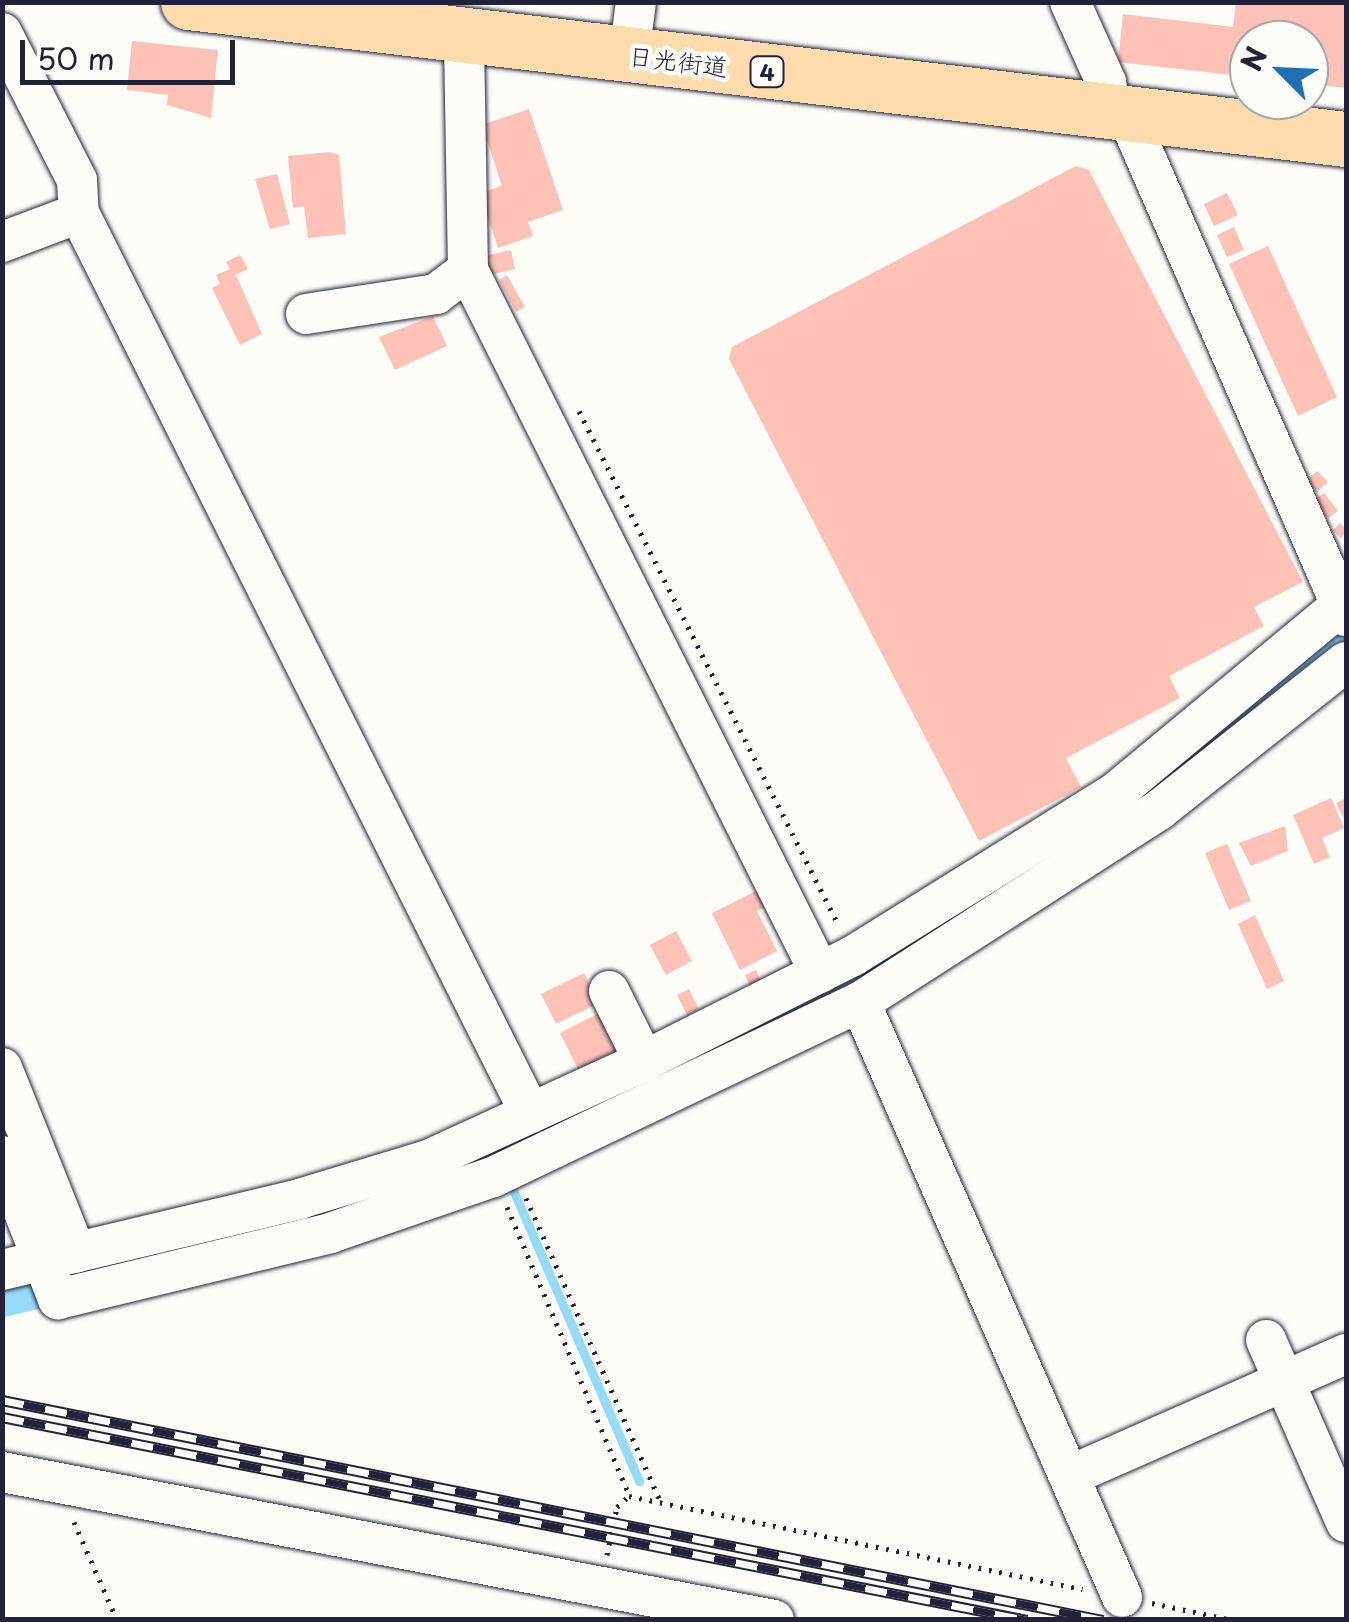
<!DOCTYPE html>
<html>
<head>
<meta charset="utf-8">
<style>
	body { margin:0 }
	#map { position:relative; width:1349px; height:1622px; overflow:hidden; background:#fdfcf7; font-family:"Playpen Sans","Klee One",sans-serif }
	div>[style] { position:absolute }
	.stream>* { height:9px; margin:-4.5px; padding:0 4.5px; transform-origin:4.5px; border-radius:4.5px; background:#95dbf7 }
	.river>* { height:52px; margin:-26px; padding:0 26px; transform-origin:26px; border-radius:26px; background:#95dbf7 }
	.building>* { inset:0; background:#fdc1b8 }
	.path>* { height:5px; margin-top:-2.5px; transform-origin:0; background:repeating-linear-gradient(90deg,#22223b 0 2.5px,transparent 0 10.5px) }
	.roads { filter:drop-shadow(0 0 2px #22223b) drop-shadow(0 0 2px #22223b) }
	.minor>* { height:40px; margin:-20px; padding:0 20px; transform-origin:20px; border-radius:20px; background:#fdfcf7 }
	.highway>* { height:55px; margin:-27.5px; padding:0 27.5px; transform-origin:27.5px; border-radius:27.5px; background:#fedbac }
	.rail>* { height:11px; margin-top:-5.5px; transform-origin:0; background:repeating-linear-gradient(90deg,#fdfcf7 0 22px,#22223b 0 44px); box-sizing:border-box; border-block:2px solid #22223b }
	span { translate:-50% -50%; white-space:nowrap; text-align:center; line-height:1.15; -webkit-text-stroke:9px #fdfcf7; paint-order:stroke }
	.shield-label span { padding:2px 8px; background:#fdfcf7; border:2px solid; border-radius:8px; -webkit-text-stroke-width:0 }
	.shield-label { font-size:22px; color:#22223b; font-weight:700 }
	.street-label { font-size:25px; color:#22223b }
	.frame { position:absolute; inset:0; border:5px solid #22223b; pointer-events:none }
	.north { position:absolute; left:1229px; top:20px; width:100px; height:100px; box-sizing:border-box; background:#fdfcf7; border:2px solid #a5a5ac; border-radius:50%; rotate:294deg; font-size:28px; font-weight:700; line-height:40px; text-align:center; color:#22223b }
	.north::after { content:''; display:block; margin:auto; width:35px; height:45px; background:#1f6fb2; clip-path:polygon(50% 0,100% 100%,50% 72%,0 100%) }
	.scale { position:absolute; left:20px; top:40px; width:215px; height:45px; box-sizing:border-box; border:5px solid #22223b; border-top:0; padding-left:12px; font-size:30px; line-height:35px; white-space:nowrap; color:#22223b; -webkit-text-stroke:8px #fdfcf7; paint-order:stroke }
</style>
</head>
<body>
<div id="map">
	<div class="stream">
		<div style="left:514px;top:1192px;width:315px;rotate:66.6deg"></div>
	</div>
	<div class="river">
		<div style="left:1189px;top:761px;width:201px;rotate:-38.7deg"></div>
		<div style="left:457px;top:1168px;width:213px;rotate:-23.8deg"></div>
		<div style="left:652px;top:1082px;width:239px;rotate:-27.6deg"></div>
		<div style="left:2px;top:1291px;width:314px;rotate:-13.5deg"></div>
	</div>
	<div class="building">
		<div style="clip-path:polygon(1236px 2px,1346px 2px,1346px 88px,1309px 84px,1309px 40px,1249px 40px,1249px 77px,1118px 62px,1123px 14px,1233px 27px)"></div>
		<div style="clip-path:polygon(132px 41px,218px 50px,211px 118px,167px 105px,168px 95px,127px 90px)"></div>
		<div style="clip-path:polygon(529px 109px,563px 210px,528px 222px,533px 236px,498px 248px,480px 193px,502px 186px,482px 125px)"></div>
		<div style="clip-path:polygon(329px 152px,339px 155px,346px 234px,308px 238px,304px 206px,293px 208px,288px 156px)"></div>
		<div style="clip-path:polygon(1076px 166px,1089px 170px,1303px 582px,1254px 607px,1264px 626px,1169px 676px,1180px 698px,1066px 758px,1081px 787px,979px 841px,729px 359px,732px 347px)"></div>
		<div style="clip-path:polygon(277px 174px,290px 224px,270px 229px,255px 179px)"></div>
		<div style="clip-path:polygon(1227px 193px,1238px 215px,1214px 226px,1204px 204px)"></div>
		<div style="clip-path:polygon(1234px 227px,1244px 250px,1227px 257px,1217px 235px)"></div>
		<div style="clip-path:polygon(1268px 246px,1337px 397px,1298px 416px,1229px 264px)"></div>
		<div style="clip-path:polygon(511px 250px,515px 269px,484px 276px,480px 257px)"></div>
		<div style="clip-path:polygon(240px 255px,248px 269px,236px 275px,262px 334px,240px 345px,212px 288px,220px 284px,216px 275px,230px 269px,226px 262px)"></div>
		<div style="clip-path:polygon(507px 275px,525px 307px,516px 312px,499px 280px)"></div>
		<div style="clip-path:polygon(433px 316px,447px 346px,395px 370px,379px 337px)"></div>
		<div style="clip-path:polygon(1317px 471px,1328px 482px,1317px 492px,1306px 481px)"></div>
		<div style="clip-path:polygon(1324px 493px,1338px 511px,1328px 518px,1314px 500px)"></div>
		<div style="clip-path:polygon(1340px 523px,1346px 530px,1341px 539px,1333px 530px)"></div>
		<div style="clip-path:polygon(1331px 798px,1344px 828px,1322px 838px,1330px 857px,1314px 864px,1293px 815px)"></div>
		<div style="clip-path:polygon(1346px 798px,1346px 818px,1344px 819px,1336px 803px)"></div>
		<div style="clip-path:polygon(1285px 826px,1288px 851px,1251px 866px,1239px 843px)"></div>
		<div style="clip-path:polygon(1227px 844px,1251px 901px,1229px 910px,1205px 853px)"></div>
		<div style="clip-path:polygon(768px 885px,776px 902px,757px 911px,777px 951px,740px 970px,712px 913px)"></div>
		<div style="clip-path:polygon(1255px 915px,1284px 981px,1267px 989px,1238px 924px)"></div>
		<div style="clip-path:polygon(676px 931px,692px 961px,666px 975px,650px 945px)"></div>
		<div style="clip-path:polygon(756px 970px,763px 986px,752px 991px,745px 975px)"></div>
		<div style="clip-path:polygon(584px 973px,599px 1003px,556px 1024px,541px 994px)"></div>
		<div style="clip-path:polygon(689px 989px,699px 1009px,687px 1015px,677px 995px)"></div>
		<div style="clip-path:polygon(605px 1010px,625px 1049px,580px 1073px,560px 1033px)"></div>
	</div>
	<div class="path">
		<div style="left:579px;top:411px;width:577px;rotate:63.21deg"></div>
		<div style="left:526px;top:1198px;width:331px;rotate:66.1deg"></div>
		<div style="left:507px;top:1207px;width:313px;rotate:67deg"></div>
		<div style="left:74px;top:1522px;width:107px;rotate:66.3deg"></div>
		<div style="left:607px;top:1555px;width:49px;rotate:-78.2deg"></div>
		<div style="left:617px;top:1507px;width:16px;rotate:-43deg"></div>
		<div style="left:629px;top:1496px;width:463px;rotate:11.6deg"></div>
		<div style="left:1152px;top:1603px;width:83px;rotate:11.9deg"></div>
	</div>
	<div class="roads">
		<div class="minor">
			<div style="left:1070px;top:2px;width:88px;rotate:65.8deg"></div>
			<div style="left:1106px;top:82px;width:31px;rotate:81deg"></div>
			<div style="left:2px;top:33px;width:165px;rotate:63deg"></div>
			<div style="left:77px;top:180px;width:33px;rotate:87deg"></div>
			<div style="left:79px;top:213px;width:1007px;rotate:63.38deg"></div>
			<div style="left:629px;top:55px;width:53px;rotate:-82.5deg"></div>
			<div style="left:1127px;top:115px;width:547px;rotate:66.39deg"></div>
			<div style="left:2px;top:242px;width:82px;rotate:-20.6deg"></div>
			<div style="left:468px;top:270px;width:786px;rotate:63.4deg"></div>
			<div style="left:306px;top:314px;width:132px;rotate:-8.7deg"></div>
			<div style="left:436px;top:294px;width:40px;rotate:-37deg"></div>
			<div style="left:468px;top:270px;width:234px;rotate:-91deg"></div>
			<div style="left:609px;top:991px;width:78px;rotate:63.4deg"></div>
			<div style="left:860px;top:1002px;width:650px;rotate:66.23deg"></div>
			<div style="left:2px;top:1068px;width:199px;rotate:68.2deg"></div>
			<div style="left:2px;top:1156px;width:154px;rotate:68.6deg"></div>
			<div style="left:58px;top:1299px;width:280px;rotate:-13.6deg"></div>
			<div style="left:330px;top:1233px;width:172px;rotate:-19deg"></div>
			<div style="left:493px;top:1177px;width:407px;rotate:-25.5deg"></div>
			<div style="left:860px;top:1002px;width:355px;rotate:-32.7deg"></div>
			<div style="left:1159px;top:810px;width:238px;rotate:-38.4deg"></div>
			<div style="left:2px;top:1270px;width:305px;rotate:-13.4deg"></div>
			<div style="left:299px;top:1199px;width:135px;rotate:-16.8deg"></div>
			<div style="left:428px;top:1160px;width:238px;rotate:-24.6deg"></div>
			<div style="left:644px;top:1061px;width:234px;rotate:-26.7deg"></div>
			<div style="left:853px;top:956px;width:309px;rotate:-31.9deg"></div>
			<div style="left:1115px;top:793px;width:300px;rotate:-39.7deg"></div>
			<div style="left:1266px;top:1340px;width:199px;rotate:66.3deg"></div>
			<div style="left:2px;top:1472px;width:786px;rotate:10.85deg"></div>
			<div style="left:1069px;top:1476px;width:303px;rotate:-23.8deg"></div>
		</div>
		<div class="highway">
			<div style="left:188px;top:2px;width:1166px;rotate:6.75deg"></div>
		</div>
	</div>
	<div class="rail">
		<div style="left:2px;top:1400px;width:1123px;rotate:11.3deg"></div>
		<div style="left:2px;top:1417px;width:1045px;rotate:11.2deg"></div>
	</div>
	<div class="shield-label">
		<span style="left:767px;top:72px">4</span>
	</div>
	<div class="street-label">
		<span style="left:678px;top:61px;rotate:7deg">日光街道</span>
	</div>
	<div class="frame"></div>
	<div class="north">N</div>
	<div class="scale">50 m</div>
</div>
</body>
</html>
